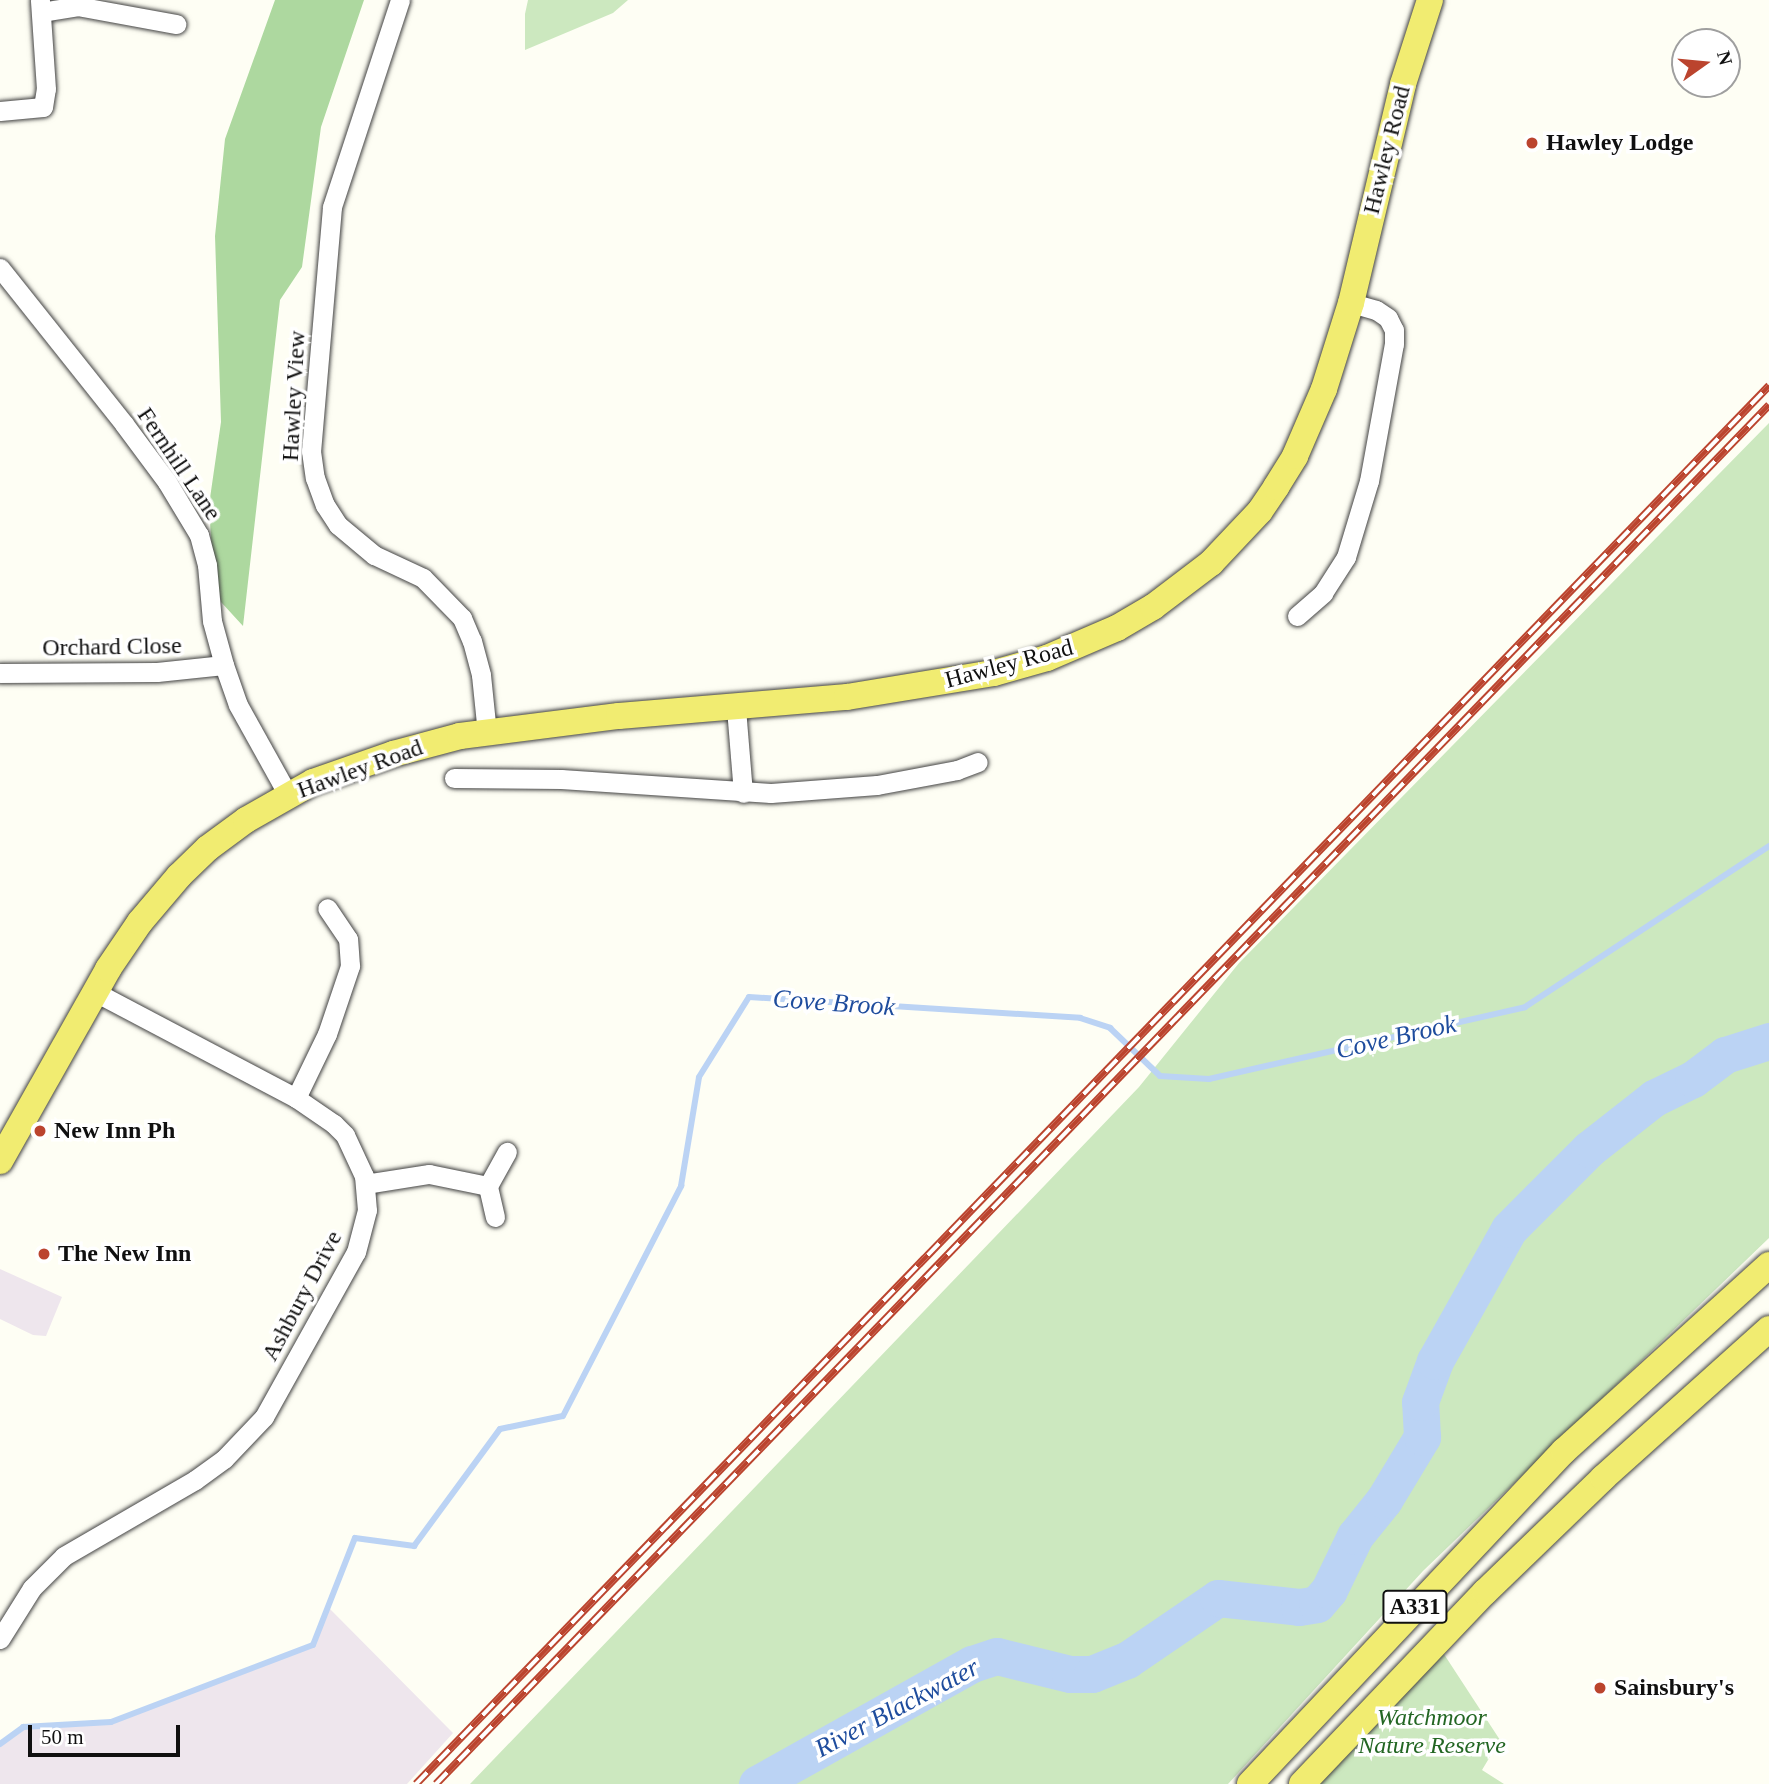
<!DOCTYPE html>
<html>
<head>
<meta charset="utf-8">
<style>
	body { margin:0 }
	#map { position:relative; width:1769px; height:1784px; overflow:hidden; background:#fefef4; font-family:Georgia,serif }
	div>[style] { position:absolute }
	.industrial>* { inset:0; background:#eee6ed }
	.green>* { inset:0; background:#cce8bf }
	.forest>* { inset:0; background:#add89f }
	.stream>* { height:6px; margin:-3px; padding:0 3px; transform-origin:3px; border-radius:3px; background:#bbd3f4 }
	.river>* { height:37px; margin:-18.5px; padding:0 18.5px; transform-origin:18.5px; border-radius:18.5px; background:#bbd3f4 }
	.roads { filter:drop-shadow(0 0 2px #434343) drop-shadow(0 0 2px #434343) }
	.minor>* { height:19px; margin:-9.5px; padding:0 9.5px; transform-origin:9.5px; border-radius:9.5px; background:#fff }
	.major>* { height:26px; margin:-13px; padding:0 13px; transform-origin:13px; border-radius:13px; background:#f1ec71 }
	.rail>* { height:8px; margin-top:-4px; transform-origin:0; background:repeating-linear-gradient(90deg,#fff 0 16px,#bb442e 0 32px); box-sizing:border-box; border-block:2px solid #bb442e }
	.dots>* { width:19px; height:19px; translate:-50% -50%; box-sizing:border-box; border:4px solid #fff; border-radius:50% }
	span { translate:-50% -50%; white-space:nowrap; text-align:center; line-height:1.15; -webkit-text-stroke:7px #fff; paint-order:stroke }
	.shield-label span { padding:2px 5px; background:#fff; border:2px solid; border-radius:5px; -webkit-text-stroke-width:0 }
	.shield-label { font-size:23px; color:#101010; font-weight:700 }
	.poi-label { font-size:24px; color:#101010; font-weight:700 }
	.left { translate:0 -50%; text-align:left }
	.street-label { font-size:24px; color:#101010 }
	.park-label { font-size:24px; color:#236623; font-style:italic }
	.water-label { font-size:26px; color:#1e4c9d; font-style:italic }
	.north { position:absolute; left:1671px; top:28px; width:70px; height:70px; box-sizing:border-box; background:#fff; border:2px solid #9f9f9f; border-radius:50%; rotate:75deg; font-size:19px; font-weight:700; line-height:28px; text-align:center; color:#101010 }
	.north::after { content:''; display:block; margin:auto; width:24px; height:32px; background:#bb442e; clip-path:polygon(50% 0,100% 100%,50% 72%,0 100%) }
	.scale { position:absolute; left:28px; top:1725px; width:152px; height:32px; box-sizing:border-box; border:4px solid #101010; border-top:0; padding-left:9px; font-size:21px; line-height:24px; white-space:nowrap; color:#101010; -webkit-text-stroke:5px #fff; paint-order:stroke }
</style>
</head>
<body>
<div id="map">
	<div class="industrial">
		<div style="clip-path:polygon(0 1269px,62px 1297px,46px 1336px,33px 1335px,0 1319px)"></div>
		<div style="clip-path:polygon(328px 1607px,453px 1733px,407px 1784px,0 1784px,0 1744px,23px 1727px,111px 1722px,313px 1645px)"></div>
	</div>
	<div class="green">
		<div style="clip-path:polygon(528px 0,628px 0,613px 13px,525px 50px,525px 14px)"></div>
		<div style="clip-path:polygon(1769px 423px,1769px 1238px,1423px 1571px,1228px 1784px,470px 1784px,1139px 1087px,1239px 963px)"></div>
		<div style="clip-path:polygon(1438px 1645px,1500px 1740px,1482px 1770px,1504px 1784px,1314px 1784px)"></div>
	</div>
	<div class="forest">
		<div style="clip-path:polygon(275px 0,364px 0,321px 127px,302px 267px,280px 300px,243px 626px,221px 602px,212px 555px,209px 505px,221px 422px,215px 236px,225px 139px)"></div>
	</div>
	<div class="stream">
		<div style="left:0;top:1744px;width:29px;rotate:-36deg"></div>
		<div style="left:23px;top:1727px;width:88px;rotate:-3.3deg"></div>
		<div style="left:111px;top:1722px;width:216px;rotate:-20.9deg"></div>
		<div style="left:313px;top:1645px;width:115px;rotate:-68.6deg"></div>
		<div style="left:355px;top:1538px;width:60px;rotate:7.7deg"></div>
		<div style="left:414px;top:1546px;width:145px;rotate:-53.7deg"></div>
		<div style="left:500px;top:1429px;width:64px;rotate:-11.7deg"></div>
		<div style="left:563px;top:1416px;width:259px;rotate:-62.8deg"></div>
		<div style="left:681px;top:1186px;width:110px;rotate:-80.6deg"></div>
		<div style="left:699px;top:1077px;width:94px;rotate:-58deg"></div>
		<div style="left:749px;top:997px;width:332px;rotate:3.6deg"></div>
		<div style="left:1080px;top:1018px;width:32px;rotate:18deg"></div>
		<div style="left:1110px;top:1028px;width:69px;rotate:43.8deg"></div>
		<div style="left:1160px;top:1076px;width:49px;rotate:3.5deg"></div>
		<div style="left:1209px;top:1079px;width:324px;rotate:-12.8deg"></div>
		<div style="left:1525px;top:1007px;width:292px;rotate:-33.4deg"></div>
	</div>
	<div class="river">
		<div style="left:757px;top:1784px;width:246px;rotate:-29.2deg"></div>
		<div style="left:972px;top:1664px;width:26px;rotate:-18deg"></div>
		<div style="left:997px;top:1656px;width:75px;rotate:13.9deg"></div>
		<div style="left:1070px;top:1674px;width:22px"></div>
		<div style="left:1092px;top:1674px;width:38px;rotate:-22deg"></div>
		<div style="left:1127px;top:1660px;width:110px;rotate:-34.3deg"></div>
		<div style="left:1218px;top:1598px;width:81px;rotate:6.3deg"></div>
		<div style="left:1299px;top:1607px;width:18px;rotate:-9deg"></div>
		<div style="left:1317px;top:1604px;width:18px;rotate:-49deg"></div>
		<div style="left:1329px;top:1590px;width:60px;rotate:-64.3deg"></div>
		<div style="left:1355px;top:1536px;width:46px;rotate:-51.1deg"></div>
		<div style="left:1384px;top:1500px;width:74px;rotate:-58.9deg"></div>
		<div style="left:1422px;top:1437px;width:35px;rotate:-93deg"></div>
		<div style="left:1420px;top:1402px;width:44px;rotate:-69.9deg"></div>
		<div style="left:1435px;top:1361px;width:151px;rotate:-60.7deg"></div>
		<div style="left:1509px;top:1229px;width:113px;rotate:-45deg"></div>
		<div style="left:1589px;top:1149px;width:83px;rotate:-38.1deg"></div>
		<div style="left:1654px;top:1098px;width:43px;rotate:-26deg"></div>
		<div style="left:1693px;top:1079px;width:40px;rotate:-37deg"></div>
		<div style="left:1725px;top:1055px;width:46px;rotate:-17.7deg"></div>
	</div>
	<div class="roads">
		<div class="minor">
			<div style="left:400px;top:0;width:218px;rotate:108.2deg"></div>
			<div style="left:332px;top:207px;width:245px;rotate:94.9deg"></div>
			<div style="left:311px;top:451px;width:27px;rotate:82deg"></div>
			<div style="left:315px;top:478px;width:29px;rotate:70deg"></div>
			<div style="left:325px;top:505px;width:24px;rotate:57deg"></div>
			<div style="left:338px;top:525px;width:47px;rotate:39.8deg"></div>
			<div style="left:374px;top:555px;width:54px;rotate:25.1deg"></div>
			<div style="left:423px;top:578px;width:56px;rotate:45.7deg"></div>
			<div style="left:462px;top:618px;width:25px;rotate:67deg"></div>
			<div style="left:472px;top:641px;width:35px;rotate:75deg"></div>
			<div style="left:481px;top:675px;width:58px;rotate:84.1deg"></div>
			<div style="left:41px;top:12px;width:36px;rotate:-9deg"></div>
			<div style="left:77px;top:6px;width:101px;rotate:10.3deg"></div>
			<div style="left:0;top:111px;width:43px;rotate:-5.3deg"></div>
			<div style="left:43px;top:107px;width:18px;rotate:-81deg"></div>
			<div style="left:46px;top:89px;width:89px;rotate:-93.9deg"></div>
			<div style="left:0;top:268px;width:199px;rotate:51.5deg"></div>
			<div style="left:124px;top:424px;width:72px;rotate:53.4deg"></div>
			<div style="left:167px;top:482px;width:62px;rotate:58.9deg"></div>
			<div style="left:199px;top:535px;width:31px;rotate:75deg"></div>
			<div style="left:207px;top:565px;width:56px;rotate:84.9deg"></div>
			<div style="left:212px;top:621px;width:46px;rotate:74.7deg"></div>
			<div style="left:224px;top:665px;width:42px;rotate:70.7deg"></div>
			<div style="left:238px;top:705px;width:103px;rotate:60.9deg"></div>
			<div style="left:1297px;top:616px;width:35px;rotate:-41deg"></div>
			<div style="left:1323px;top:593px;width:43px;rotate:-57.4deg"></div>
			<div style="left:1346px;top:557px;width:79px;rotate:-73.2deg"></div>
			<div style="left:1369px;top:481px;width:139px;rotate:-79.7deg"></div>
			<div style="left:1394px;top:344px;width:14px;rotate:-90deg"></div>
			<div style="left:1394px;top:330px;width:13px;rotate:-117deg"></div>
			<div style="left:1388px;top:318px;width:14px;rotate:-146deg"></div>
			<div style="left:1376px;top:310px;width:26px;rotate:-164deg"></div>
			<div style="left:0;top:673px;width:157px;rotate:-0.4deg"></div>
			<div style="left:157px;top:672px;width:67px;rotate:-6deg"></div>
			<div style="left:736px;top:708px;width:85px;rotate:85.3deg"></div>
			<div style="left:454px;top:778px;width:107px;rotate:0.5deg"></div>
			<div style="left:561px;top:779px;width:210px;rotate:3.8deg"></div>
			<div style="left:771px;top:793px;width:106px;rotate:-4.3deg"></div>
			<div style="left:877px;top:785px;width:81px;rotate:-10.6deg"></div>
			<div style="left:957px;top:770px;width:22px;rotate:-21deg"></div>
			<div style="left:296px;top:1098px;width:71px;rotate:-64.2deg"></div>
			<div style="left:327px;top:1034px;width:72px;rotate:-71.3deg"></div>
			<div style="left:350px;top:966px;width:27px;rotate:-94deg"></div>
			<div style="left:348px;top:939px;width:37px;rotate:-124deg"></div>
			<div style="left:365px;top:1184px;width:65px;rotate:-8.9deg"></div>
			<div style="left:429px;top:1174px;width:60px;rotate:11.5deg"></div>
			<div style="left:495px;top:1217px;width:32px;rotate:-103deg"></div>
			<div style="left:488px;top:1186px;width:39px;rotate:-61deg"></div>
			<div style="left:0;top:1639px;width:60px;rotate:-57.9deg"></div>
			<div style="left:32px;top:1588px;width:45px;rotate:-45deg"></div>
			<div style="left:64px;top:1556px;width:151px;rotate:-30.1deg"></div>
			<div style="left:195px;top:1480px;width:36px;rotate:-36deg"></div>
			<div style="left:224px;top:1459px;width:58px;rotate:-46.4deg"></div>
			<div style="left:264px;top:1417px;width:189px;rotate:-60.9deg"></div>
			<div style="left:356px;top:1252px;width:43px;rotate:-75.3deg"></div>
			<div style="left:367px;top:1210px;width:34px;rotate:-95deg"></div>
			<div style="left:364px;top:1176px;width:45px;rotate:-114.9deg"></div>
			<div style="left:345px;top:1135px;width:16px;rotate:-135deg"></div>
			<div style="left:334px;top:1124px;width:46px;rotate:-145.6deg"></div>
			<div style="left:296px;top:1098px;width:227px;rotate:-152.2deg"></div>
		</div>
		<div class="major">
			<div style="left:0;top:1161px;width:220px;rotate:-60.6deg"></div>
			<div style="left:108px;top:969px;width:57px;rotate:-55.8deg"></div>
			<div style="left:140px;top:922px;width:60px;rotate:-49.7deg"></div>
			<div style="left:179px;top:876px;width:40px;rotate:-44deg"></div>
			<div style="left:208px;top:848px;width:47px;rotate:-36.4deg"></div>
			<div style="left:246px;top:820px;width:77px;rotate:-29.6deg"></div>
			<div style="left:313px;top:782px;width:85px;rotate:-19.3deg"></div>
			<div style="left:393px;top:754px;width:69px;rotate:-15deg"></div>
			<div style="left:460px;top:736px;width:160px;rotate:-7.2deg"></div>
			<div style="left:619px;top:716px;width:229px;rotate:-4.8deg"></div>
			<div style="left:847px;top:697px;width:149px;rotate:-9.3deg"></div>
			<div style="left:994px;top:673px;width:55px;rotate:-15.8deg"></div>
			<div style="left:1047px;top:658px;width:76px;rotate:-23.2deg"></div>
			<div style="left:1117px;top:628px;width:42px;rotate:-30.3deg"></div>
			<div style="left:1153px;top:607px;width:73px;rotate:-37.2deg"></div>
			<div style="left:1211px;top:563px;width:71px;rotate:-46.7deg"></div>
			<div style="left:1260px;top:511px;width:29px;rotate:-56deg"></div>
			<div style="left:1276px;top:487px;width:36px;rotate:-58deg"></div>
			<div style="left:1295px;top:456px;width:73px;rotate:-66.6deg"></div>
			<div style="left:1324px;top:389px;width:90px;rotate:-72.6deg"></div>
			<div style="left:1351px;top:303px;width:225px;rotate:-76.6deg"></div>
			<div style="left:1403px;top:84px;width:88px;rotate:-72.2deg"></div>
			<div style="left:1250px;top:1784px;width:458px;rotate:-46.7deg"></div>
			<div style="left:1564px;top:1451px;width:277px;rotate:-42.2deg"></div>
			<div style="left:1302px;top:1784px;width:265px;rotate:-46.4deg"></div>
			<div style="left:1485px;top:1592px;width:164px;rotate:-44deg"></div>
			<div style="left:1603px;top:1478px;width:223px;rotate:-41.9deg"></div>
		</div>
	</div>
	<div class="rail">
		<div style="left:416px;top:1784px;width:1946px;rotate:-45.94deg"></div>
		<div style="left:436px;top:1784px;width:1918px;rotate:-45.97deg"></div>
	</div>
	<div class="dots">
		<div style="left:1532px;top:143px;background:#bb442e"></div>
		<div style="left:40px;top:1131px;background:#bb442e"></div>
		<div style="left:44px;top:1254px;background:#bb442e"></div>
		<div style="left:1600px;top:1688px;background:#bb442e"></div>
	</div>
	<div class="shield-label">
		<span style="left:1415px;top:1607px">A331</span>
	</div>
	<div class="poi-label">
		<span class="left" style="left:1546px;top:143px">Hawley Lodge</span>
		<span class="left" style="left:54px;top:1131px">New Inn Ph</span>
		<span class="left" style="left:58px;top:1254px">The New Inn</span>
		<span class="left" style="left:1614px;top:1688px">Sainsbury's</span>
	</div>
	<div class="street-label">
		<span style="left:1387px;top:150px;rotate:-76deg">Hawley Road</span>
		<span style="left:294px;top:396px;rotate:-87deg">Hawley View</span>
		<span style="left:179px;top:464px;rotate:56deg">Fernhill Lane</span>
		<span style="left:112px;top:647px;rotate:-1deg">Orchard Close</span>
		<span style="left:1009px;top:664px;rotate:-15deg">Hawley Road</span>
		<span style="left:360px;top:769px;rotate:-20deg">Hawley Road</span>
		<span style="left:302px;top:1296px;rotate:-62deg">Ashbury Drive</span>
	</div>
	<div class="park-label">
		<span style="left:1432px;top:1732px">Watchmoor<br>Nature Reserve</span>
	</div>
	<div class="water-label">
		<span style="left:834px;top:1003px;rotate:4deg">Cove Brook</span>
		<span style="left:1396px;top:1037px;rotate:-13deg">Cove Brook</span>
		<span style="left:897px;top:1708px;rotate:-28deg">River Blackwater</span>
	</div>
	<div class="north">N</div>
	<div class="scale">50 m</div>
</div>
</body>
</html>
